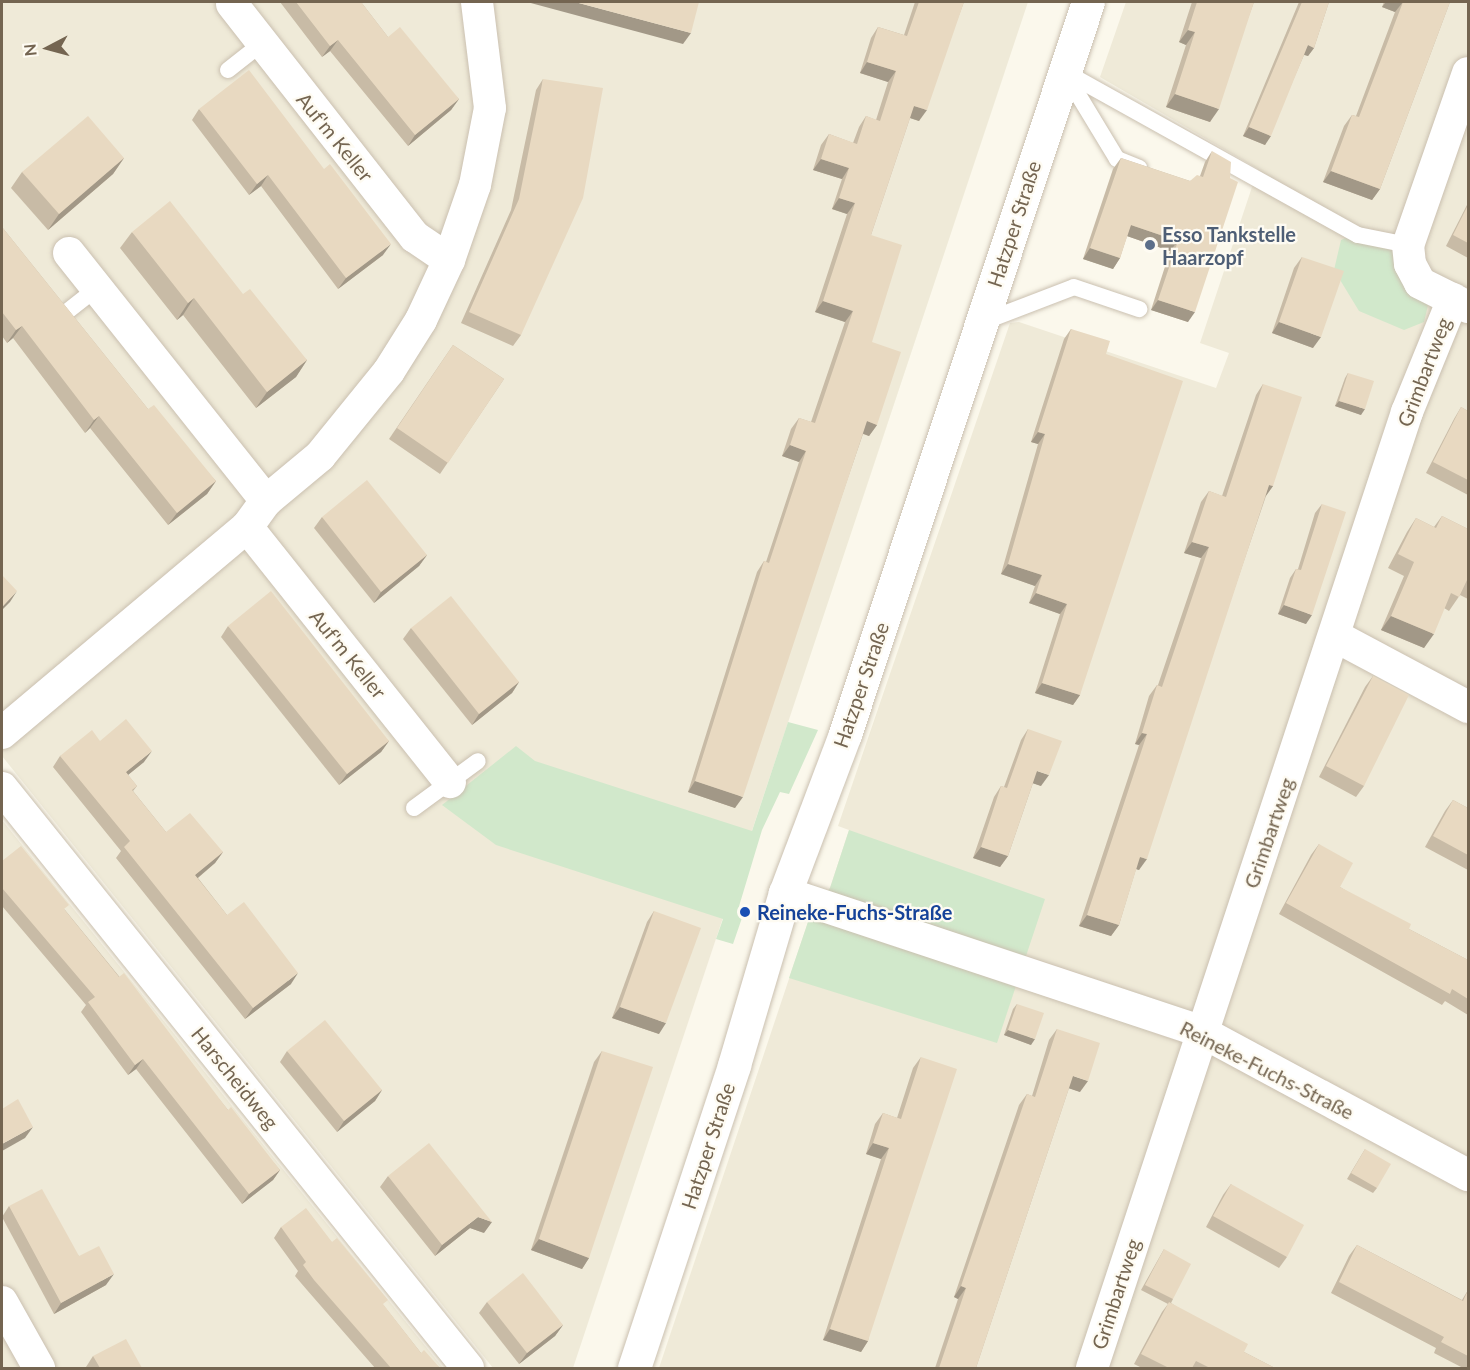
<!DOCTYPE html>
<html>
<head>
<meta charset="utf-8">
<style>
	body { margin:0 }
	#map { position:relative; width:1470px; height:1370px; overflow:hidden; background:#fbf8ec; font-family:Lato,sans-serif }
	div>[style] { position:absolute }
	.residential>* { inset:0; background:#efead8 }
	.green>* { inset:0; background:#d1e8cb }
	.roads { filter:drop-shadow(0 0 2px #cac0b0) drop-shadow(0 0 2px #cac0b0) }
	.lane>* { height:16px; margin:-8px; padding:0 8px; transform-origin:8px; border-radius:8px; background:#fff }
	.street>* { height:32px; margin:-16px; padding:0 16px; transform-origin:16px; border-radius:16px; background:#fff }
	.secondary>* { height:33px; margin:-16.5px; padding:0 16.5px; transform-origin:16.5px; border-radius:16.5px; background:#fff }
	.wall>* { inset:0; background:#c8bba6 }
	.shaded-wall>* { inset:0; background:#a29887 }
	.building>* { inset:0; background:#e8d9c1 }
	.dots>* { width:16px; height:16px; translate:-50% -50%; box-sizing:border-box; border:3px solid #fefbf2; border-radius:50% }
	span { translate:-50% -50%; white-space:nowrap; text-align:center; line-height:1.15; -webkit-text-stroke:4.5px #fefbf2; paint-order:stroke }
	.street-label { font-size:20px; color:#746551 }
	.service-label { font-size:20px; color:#4e5e75; font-weight:700 }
	.left { translate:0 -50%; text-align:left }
	.transit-label { font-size:20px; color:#164399; font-weight:700 }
	.frame { position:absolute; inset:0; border:3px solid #746551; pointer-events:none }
	.north { position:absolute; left:18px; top:18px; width:60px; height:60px; -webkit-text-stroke:4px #fefbf2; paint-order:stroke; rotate:264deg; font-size:16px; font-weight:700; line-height:24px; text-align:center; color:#746551 }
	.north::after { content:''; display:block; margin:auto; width:21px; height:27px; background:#746551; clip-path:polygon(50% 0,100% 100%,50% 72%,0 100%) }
</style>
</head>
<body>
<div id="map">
	<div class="residential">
		<div style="clip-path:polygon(2px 2px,1028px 2px,573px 1368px,493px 1368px,2px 756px)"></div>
		<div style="clip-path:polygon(1126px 2px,1468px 2px,1468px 1368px,659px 1368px,810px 916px,830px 888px,849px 830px,838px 826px,1010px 323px,1019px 322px,1216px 388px,1229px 353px,1200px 343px,1258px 169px,1100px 77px)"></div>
		<div style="clip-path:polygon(2px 820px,443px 1368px,2px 1368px)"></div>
	</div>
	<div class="green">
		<div style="clip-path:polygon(1356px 233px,1408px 245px,1430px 297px,1424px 322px,1404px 330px,1359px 311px,1334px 270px,1341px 240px)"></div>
		<div style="clip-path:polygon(788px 722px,818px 730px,789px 794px,780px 792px,762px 830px,737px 913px,743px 915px,733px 944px,716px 939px,723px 919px,496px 845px,442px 805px,516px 746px,535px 761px,752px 831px)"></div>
		<div style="clip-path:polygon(849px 830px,1045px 899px,997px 1043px,789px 978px,810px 916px,830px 888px)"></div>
	</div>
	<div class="roads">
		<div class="lane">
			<div style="left:228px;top:70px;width:42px;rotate:-38.2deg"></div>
			<div style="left:1065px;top:72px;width:335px;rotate:29.1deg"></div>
			<div style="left:1358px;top:235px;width:51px;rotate:11.3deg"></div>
			<div style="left:1065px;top:73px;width:100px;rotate:58.8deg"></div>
			<div style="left:1117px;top:159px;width:24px;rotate:22deg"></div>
			<div style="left:64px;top:314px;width:42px;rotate:-38.2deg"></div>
			<div style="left:983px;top:322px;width:97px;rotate:-21deg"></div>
			<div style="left:1074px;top:287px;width:69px;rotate:18.7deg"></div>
			<div style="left:414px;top:808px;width:79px;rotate:-36.3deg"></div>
		</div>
		<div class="street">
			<div style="left:232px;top:4px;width:296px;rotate:51.9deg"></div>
			<div style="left:415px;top:237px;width:41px;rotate:34.1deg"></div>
			<div style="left:1468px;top:73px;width:182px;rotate:109.2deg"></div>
			<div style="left:1408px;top:245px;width:19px;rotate:84deg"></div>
			<div style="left:1410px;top:264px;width:21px;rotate:62deg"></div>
			<div style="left:1420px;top:283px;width:54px;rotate:26.6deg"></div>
			<div style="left:69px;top:253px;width:317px;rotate:51.5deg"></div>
			<div style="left:247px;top:527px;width:326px;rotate:51.5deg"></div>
			<div style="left:1335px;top:636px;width:151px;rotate:28.1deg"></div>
			<div style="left:2px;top:733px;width:320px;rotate:-40.1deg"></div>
			<div style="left:247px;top:527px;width:32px;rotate:-54deg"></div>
			<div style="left:266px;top:501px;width:70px;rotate:-39.8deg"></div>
			<div style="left:320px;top:456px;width:109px;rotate:-50.9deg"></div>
			<div style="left:389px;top:371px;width:60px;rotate:-57.9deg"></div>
			<div style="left:421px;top:320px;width:66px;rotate:-65deg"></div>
			<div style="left:449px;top:260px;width:79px;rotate:-70.9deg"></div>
			<div style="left:475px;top:185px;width:78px;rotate:-79deg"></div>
			<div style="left:490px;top:108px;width:107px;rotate:-97deg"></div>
			<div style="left:2px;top:788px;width:744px;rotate:51.22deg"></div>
			<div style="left:785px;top:893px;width:440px;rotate:18.4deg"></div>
			<div style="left:1202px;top:1032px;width:302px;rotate:28.3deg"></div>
			<div style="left:2px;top:1302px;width:76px;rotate:60.7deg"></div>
			<div style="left:1092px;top:1368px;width:1007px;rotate:-71.76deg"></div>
			<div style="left:1407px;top:412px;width:122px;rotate:-67.8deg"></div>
		</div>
		<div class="secondary">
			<div style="left:634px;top:1368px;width:319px;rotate:-71.7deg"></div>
			<div style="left:734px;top:1065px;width:179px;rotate:-73.5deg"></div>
			<div style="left:785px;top:893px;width:170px;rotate:-69.3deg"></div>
			<div style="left:845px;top:734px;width:771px;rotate:-71.64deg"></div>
		</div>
	</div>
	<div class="wall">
		<div style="clip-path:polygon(280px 2px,361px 2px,388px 37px,459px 99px,451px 110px,408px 146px,330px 51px,322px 57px)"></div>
		<div style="clip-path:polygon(915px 2px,964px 2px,919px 121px,910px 118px,871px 235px,872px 342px,877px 425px,869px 436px,863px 434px,735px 808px,688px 792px,757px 572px,764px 561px,766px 562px,799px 462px,782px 456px,791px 429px,799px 418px,811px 422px,845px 322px,815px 312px,847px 214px,832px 209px,842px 179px,813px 170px,821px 145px,829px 134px,853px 143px,859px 127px,866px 116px,876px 120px,888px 82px,860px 73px,871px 38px,878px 27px,904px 35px)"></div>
		<div style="clip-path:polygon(1192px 2px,1254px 2px,1210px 122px,1166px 107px,1186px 45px,1179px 42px)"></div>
		<div style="clip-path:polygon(1299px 2px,1329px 2px,1314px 48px,1308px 56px,1304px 55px,1265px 145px,1243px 136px)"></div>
		<div style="clip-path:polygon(1384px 2px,1450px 2px,1380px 189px,1372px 200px,1323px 182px,1344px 126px,1352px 115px,1356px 116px,1395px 12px,1382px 7px)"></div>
		<div style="clip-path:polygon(543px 79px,521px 335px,513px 346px,461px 323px,511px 210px,536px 90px)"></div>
		<div style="clip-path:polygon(199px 109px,383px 255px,338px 289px,261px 186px,249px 195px,192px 120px)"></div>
		<div style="clip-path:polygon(1212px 151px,1188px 322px,1151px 310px,1170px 251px,1127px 236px,1120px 258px,1113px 269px,1083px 259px,1113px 169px,1121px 158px,1190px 181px,1200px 176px,1205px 162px)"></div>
		<div style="clip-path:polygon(124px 158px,113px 174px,48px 230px,11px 188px,22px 172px)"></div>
		<div style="clip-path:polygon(1468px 203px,1468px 258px,1446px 246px)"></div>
		<div style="clip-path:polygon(2px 227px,148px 409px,216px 481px,207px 494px,168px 525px,90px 428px,85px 433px,13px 338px,7px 343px,2px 336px)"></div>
		<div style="clip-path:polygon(132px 232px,307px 360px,296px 377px,256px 408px,183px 315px,177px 320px,120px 248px)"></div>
		<div style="clip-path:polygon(1302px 257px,1313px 348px,1272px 333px,1294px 268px)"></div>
		<div style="clip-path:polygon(1071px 329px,1106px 354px,1080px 695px,1073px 705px,1035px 693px,1060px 614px,1029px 603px,1035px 586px,1001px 574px,1038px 444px,1031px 442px,1064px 339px)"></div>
		<div style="clip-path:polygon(453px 345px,504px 379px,440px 474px,389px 439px)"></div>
		<div style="clip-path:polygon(1348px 373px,1361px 415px,1335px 406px,1345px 378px)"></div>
		<div style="clip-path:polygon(1263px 384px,1273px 486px,1266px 496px,1139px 870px,1136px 869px,1119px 925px,1111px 936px,1079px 926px,1139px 745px,1135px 744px,1149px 696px,1157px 685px,1158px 685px,1201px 558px,1184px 553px,1201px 502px,1209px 491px,1222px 496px,1256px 395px)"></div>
		<div style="clip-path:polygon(1461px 407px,1468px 411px,1468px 495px,1426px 473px,1454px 419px)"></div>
		<div style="clip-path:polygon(1322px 504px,1306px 624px,1278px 614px,1290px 578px,1296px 569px,1298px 569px,1315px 513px)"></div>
		<div style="clip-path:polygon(1442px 516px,1468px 529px,1468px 599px,1460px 595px,1449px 611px,1444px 608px,1424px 648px,1381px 630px,1404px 576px,1388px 568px,1407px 532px,1416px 518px,1434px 527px)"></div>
		<div style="clip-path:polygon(322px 517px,427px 555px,419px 566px,374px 603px,314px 528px)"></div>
		<div style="clip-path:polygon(228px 626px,389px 741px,381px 752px,339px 785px,221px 637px)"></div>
		<div style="clip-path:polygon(411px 628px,519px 682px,512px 693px,472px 725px,403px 639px)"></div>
		<div style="clip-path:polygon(1373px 676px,1364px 786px,1356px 797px,1319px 777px,1365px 687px)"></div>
		<div style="clip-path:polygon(1028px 729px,1041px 786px,1033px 783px,1008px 856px,1000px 867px,973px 858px,994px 797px,1001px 786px,1004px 787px,1021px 740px)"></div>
		<div style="clip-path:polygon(100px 741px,144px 762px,128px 775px,137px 786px,133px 791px,166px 832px,223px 852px,215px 863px,198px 878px,227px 915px,291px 984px,245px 1019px,116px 858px,121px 851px,53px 767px,60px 756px)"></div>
		<div style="clip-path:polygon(1453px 800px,1468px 808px,1468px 870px,1425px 847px,1445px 811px)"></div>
		<div style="clip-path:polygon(1319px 844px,1340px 887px,1409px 929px,1468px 960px,1468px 1015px,1445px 1001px,1442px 1005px,1279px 914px,1311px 855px)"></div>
		<div style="clip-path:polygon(2px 861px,65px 910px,228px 1110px,280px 1170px,273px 1180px,242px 1204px,136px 1069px,128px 1075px,81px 1012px,86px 1005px,2px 906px)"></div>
		<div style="clip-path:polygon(654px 911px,659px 1034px,612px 1018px,647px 922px)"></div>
		<div style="clip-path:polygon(1017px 1004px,1031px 1045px,1004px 1035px,1013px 1009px)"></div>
		<div style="clip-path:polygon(1057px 1029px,1080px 1092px,1069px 1088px,976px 1368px,935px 1368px,958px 1299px,954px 1297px,1019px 1105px,1027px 1094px,1032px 1096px,1049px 1040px)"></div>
		<div style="clip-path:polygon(287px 1051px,382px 1090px,375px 1101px,337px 1132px,280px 1062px)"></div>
		<div style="clip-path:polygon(602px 1051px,589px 1258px,582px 1269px,531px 1250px,594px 1062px)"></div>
		<div style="clip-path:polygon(921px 1057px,868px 1341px,861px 1352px,823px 1340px,881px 1159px,866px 1154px,875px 1124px,883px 1113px,897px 1118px,913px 1068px)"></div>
		<div style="clip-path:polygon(1365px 1149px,1377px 1188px,1373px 1193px,1347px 1179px)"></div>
		<div style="clip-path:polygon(388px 1176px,484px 1233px,470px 1228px,435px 1256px,380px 1187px)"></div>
		<div style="clip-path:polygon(1231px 1184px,1287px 1257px,1279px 1268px,1206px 1227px,1223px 1195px)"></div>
		<div style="clip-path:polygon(9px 1206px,79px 1256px,106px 1285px,54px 1314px,2px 1217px)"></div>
		<div style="clip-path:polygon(281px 1227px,332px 1242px,384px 1306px,421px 1353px,440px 1368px,375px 1368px,307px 1290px,295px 1276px,298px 1271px,274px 1238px)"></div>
		<div style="clip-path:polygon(1357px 1245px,1462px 1300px,1468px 1290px,1468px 1368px,1463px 1368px,1434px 1353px,1436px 1348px,1331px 1293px,1349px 1256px)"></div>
		<div style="clip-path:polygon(1164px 1249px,1173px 1299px,1171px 1303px,1244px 1352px,1275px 1368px,1142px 1368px,1134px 1364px,1162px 1312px,1168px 1304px,1141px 1290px)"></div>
		<div style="clip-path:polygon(487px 1302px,563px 1325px,555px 1336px,519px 1364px,479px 1313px)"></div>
		<div style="clip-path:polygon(93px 1356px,142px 1368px,86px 1368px,86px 1367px)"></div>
	</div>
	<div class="shaded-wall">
		<div style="clip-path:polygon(527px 2px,575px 2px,691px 33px,683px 44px)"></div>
		<div style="clip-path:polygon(1386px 2px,1403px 2px,1395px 12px,1382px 7px)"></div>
		<div style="clip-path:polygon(1188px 30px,1195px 32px,1186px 45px,1179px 42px)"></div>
		<div style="clip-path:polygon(338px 40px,330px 51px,322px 57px,330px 46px)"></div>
		<div style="clip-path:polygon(1308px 45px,1314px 48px,1308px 56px,1302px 54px)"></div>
		<div style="clip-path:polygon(867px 62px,896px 71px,888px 82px,860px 73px)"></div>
		<div style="clip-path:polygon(1175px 94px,1219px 109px,1210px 122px,1166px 107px)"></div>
		<div style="clip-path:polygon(459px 99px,451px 110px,408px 146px,415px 135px)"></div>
		<div style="clip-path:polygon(914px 106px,927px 110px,919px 121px,907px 117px)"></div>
		<div style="clip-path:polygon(1249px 127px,1271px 136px,1265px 145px,1243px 136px)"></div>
		<div style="clip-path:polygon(124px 158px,113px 174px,48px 230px,59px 214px)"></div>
		<div style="clip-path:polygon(821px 159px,849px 168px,842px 179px,813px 170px)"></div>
		<div style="clip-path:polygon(1331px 171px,1380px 189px,1372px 200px,1323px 182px)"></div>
		<div style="clip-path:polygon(268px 175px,261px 186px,249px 195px,257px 184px)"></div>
		<div style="clip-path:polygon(839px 198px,855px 203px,847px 214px,832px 209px)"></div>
		<div style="clip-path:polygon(1131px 225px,1178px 241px,1170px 251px,1124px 235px)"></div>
		<div style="clip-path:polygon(391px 244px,383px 255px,338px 289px,346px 278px)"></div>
		<div style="clip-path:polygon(1090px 248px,1120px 258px,1113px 269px,1083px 259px)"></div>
		<div style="clip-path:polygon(194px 298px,183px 315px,177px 320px,188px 303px)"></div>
		<div style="clip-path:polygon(1158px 300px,1195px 312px,1188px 322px,1151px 310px)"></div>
		<div style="clip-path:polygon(823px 301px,853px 311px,845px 322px,815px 312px)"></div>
		<div style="clip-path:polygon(1279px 322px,1321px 337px,1313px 348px,1272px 333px)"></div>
		<div style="clip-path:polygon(22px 326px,13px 338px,7px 343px,16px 330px)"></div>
		<div style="clip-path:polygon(307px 360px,296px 377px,256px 408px,267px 392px)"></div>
		<div style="clip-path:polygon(1339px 401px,1365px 409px,1361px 415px,1335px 406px)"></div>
		<div style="clip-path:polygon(99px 416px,90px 428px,85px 433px,94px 420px)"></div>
		<div style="clip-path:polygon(867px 421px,877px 425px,869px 436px,859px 432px)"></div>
		<div style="clip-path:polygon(1038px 432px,1045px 434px,1038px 444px,1031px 442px)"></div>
		<div style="clip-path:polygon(790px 445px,806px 451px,799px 462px,782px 456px)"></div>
		<div style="clip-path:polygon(216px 481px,207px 494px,168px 525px,177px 513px)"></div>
		<div style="clip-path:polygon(1269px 485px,1273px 486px,1265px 497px)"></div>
		<div style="clip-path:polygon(1192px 542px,1209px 547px,1201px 558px,1184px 553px)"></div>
		<div style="clip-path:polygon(427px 555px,419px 566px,374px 603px,381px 592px)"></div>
		<div style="clip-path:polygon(1008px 564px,1042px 575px,1035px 586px,1001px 574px)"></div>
		<div style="clip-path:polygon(17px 591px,10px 602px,2px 610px,2px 607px)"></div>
		<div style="clip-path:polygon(1036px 593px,1067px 604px,1060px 614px,1029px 603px)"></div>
		<div style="clip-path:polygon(1284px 605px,1312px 615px,1306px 624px,1278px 614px)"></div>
		<div style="clip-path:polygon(1391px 616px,1434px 634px,1424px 648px,1381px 630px)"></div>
		<div style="clip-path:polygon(519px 682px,512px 693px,472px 725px,479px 714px)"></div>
		<div style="clip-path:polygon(1042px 683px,1080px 695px,1073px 705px,1035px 693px)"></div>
		<div style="clip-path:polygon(1142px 733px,1147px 734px,1139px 745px,1135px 744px)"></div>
		<div style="clip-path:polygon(389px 741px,381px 752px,339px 785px,347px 774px)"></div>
		<div style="clip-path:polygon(152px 751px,144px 762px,118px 783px,126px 772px)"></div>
		<div style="clip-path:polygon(1037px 771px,1049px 775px,1041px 786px,1029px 782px)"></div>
		<div style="clip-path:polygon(695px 781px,743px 797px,735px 808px,688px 792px)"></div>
		<div style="clip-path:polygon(981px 847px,1008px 856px,1000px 867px,973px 858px)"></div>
		<div style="clip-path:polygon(223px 852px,215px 863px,188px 886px,195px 875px)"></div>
		<div style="clip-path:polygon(1140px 857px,1147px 859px,1139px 870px,1133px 868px)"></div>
		<div style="clip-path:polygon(1087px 915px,1119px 925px,1111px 936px,1079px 926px)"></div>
		<div style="clip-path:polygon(298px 973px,291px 984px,245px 1019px,253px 1008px)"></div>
		<div style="clip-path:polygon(620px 1007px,666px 1023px,659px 1034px,612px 1018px)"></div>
		<div style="clip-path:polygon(1008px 1030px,1035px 1039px,1031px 1045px,1004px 1035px)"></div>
		<div style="clip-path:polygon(143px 1059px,136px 1069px,128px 1075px,135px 1065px)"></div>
		<div style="clip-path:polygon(1073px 1076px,1088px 1081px,1080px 1092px,1065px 1087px)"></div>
		<div style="clip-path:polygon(382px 1090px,375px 1101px,337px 1132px,344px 1121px)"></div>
		<div style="clip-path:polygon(33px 1127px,25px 1138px,2px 1151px,2px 1144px)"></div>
		<div style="clip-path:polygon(873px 1143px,889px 1148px,881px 1159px,866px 1154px)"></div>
		<div style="clip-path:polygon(280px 1170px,273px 1180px,242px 1204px,249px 1194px)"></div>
		<div style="clip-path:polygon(478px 1217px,492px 1222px,484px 1233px,470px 1228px,435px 1256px,442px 1245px)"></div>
		<div style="clip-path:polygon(539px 1239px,589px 1258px,582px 1269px,531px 1250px)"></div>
		<div style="clip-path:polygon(114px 1274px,106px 1285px,54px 1314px,61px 1303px)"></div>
		<div style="clip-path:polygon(961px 1286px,966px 1288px,958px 1299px,954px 1297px)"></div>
		<div style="clip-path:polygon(563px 1325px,555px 1336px,519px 1364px,527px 1353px)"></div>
		<div style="clip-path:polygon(830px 1329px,868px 1341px,861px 1352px,823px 1340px)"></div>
	</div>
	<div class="building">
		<div style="clip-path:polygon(296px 2px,361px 2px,388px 37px,400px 27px,459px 99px,415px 135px,338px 40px,330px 46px)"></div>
		<div style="clip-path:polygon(575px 2px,699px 2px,691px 33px)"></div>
		<div style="clip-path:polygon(919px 2px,964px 2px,927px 110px,914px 106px,871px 235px,902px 245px,872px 342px,901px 352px,877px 425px,867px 421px,743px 797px,695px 781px,764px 561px,769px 563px,806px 451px,790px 445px,799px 418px,815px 423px,853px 311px,823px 301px,855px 203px,839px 198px,849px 168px,821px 159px,829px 134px,857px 144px,866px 116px,880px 121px,896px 71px,867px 62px,878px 27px,907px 36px)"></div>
		<div style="clip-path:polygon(1197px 2px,1254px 2px,1219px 109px,1175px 94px,1195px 32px,1188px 30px)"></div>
		<div style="clip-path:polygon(1302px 2px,1329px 2px,1314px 48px,1308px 45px,1271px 136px,1249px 127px)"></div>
		<div style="clip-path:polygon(1403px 2px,1450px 2px,1380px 189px,1331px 171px,1352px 115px,1359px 117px)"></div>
		<div style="clip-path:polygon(249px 70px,324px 169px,330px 164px,391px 244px,346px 278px,268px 175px,257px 184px,199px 109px)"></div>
		<div style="clip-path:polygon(543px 79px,603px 88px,583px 198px,521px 335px,469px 312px,519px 199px)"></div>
		<div style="clip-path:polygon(88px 116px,124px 158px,59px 214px,22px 172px)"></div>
		<div style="clip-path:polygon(1212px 151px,1231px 162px,1230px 178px,1238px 182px,1195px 312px,1158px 300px,1178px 241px,1131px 225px,1120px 258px,1090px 248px,1121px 158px,1190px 181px,1197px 175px,1203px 177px)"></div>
		<div style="clip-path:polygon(170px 201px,243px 294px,250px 289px,307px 360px,267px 392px,194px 298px,188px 303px,132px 232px)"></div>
		<div style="clip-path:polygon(1468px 205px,1468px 243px,1453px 235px)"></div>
		<div style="clip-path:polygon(2px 227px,148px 409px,154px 405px,216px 481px,177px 513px,99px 416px,94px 420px,22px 326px,16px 330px,2px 312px)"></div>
		<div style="clip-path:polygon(1302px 257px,1344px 271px,1321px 337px,1279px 322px)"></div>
		<div style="clip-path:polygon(1071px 329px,1110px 341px,1106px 354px,1183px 381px,1080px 695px,1042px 683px,1067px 604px,1036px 593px,1042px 575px,1008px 564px,1045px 434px,1038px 432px)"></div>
		<div style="clip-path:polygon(453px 345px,504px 379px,448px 463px,397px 428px)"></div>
		<div style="clip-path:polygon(1348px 373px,1374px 381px,1365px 409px,1339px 401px)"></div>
		<div style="clip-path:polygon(1263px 384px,1302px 397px,1273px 486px,1269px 485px,1147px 859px,1140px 857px,1119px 925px,1087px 915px,1147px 734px,1142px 733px,1157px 685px,1162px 687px,1209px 547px,1192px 542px,1209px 491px,1226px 497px)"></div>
		<div style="clip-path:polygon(1461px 407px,1468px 411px,1468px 480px,1433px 462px)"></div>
		<div style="clip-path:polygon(367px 480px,427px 555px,381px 592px,322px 517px)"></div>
		<div style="clip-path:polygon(1322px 504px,1346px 512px,1312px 615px,1284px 605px,1296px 569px,1301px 570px)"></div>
		<div style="clip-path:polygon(1442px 516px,1468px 529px,1468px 581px,1467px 580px,1459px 597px,1451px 593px,1434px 634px,1391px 616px,1414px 562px,1398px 554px,1416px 518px,1436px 528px)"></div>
		<div style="clip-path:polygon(2px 575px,17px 591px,2px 607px)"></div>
		<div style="clip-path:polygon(271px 591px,389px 741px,347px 774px,228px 626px)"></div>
		<div style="clip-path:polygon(451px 596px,519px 682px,479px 714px,411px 628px)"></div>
		<div style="clip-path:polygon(1373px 676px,1409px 695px,1364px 786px,1326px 766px)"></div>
		<div style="clip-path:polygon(126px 719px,152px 751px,126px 772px,137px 786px,132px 790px,166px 832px,190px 813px,223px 852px,195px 875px,227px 915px,244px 902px,298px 973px,253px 1008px,124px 847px,130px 841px,60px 756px,92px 730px,100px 741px)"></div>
		<div style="clip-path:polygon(1028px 729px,1062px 741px,1049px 775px,1037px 771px,1008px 856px,981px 847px,1001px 786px,1007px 788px)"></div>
		<div style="clip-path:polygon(1453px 800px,1468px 808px,1468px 855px,1433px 836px)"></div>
		<div style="clip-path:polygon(1319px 844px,1353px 863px,1340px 887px,1411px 924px,1409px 929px,1468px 960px,1468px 999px,1452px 989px,1450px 994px,1286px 903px)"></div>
		<div style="clip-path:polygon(21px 846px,69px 905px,64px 909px,119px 977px,124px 973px,228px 1110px,231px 1107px,280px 1170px,249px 1194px,143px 1059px,135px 1065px,88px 1002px,95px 997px,2px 888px,2px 861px)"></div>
		<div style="clip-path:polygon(654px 911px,701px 928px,666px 1023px,620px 1007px)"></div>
		<div style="clip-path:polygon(1017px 1004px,1044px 1013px,1035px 1039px,1008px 1030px)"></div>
		<div style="clip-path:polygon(325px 1020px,382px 1090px,344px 1121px,287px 1051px)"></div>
		<div style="clip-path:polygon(1057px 1029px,1100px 1043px,1088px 1081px,1073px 1076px,976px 1368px,939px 1368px,966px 1288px,961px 1286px,1027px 1094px,1035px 1097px)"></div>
		<div style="clip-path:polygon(602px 1051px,653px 1067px,589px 1258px,539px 1239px)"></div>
		<div style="clip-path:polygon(921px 1057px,957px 1069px,868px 1341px,830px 1329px,889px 1148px,873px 1143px,883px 1113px,901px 1119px)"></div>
		<div style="clip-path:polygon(18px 1099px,33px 1127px,2px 1144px,2px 1109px)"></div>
		<div style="clip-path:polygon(429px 1143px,492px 1222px,478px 1217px,442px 1245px,388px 1176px)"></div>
		<div style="clip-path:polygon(1365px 1149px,1391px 1164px,1377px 1188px,1351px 1173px)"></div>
		<div style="clip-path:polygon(1231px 1184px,1304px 1225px,1287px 1257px,1213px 1216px)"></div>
		<div style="clip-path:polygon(42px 1189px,79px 1256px,99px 1246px,114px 1274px,61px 1303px,9px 1206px)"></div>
		<div style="clip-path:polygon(306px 1208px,332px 1242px,337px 1238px,388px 1300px,383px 1304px,421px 1353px,424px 1350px,440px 1368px,391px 1368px,314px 1280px,303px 1265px,306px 1262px,281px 1227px)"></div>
		<div style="clip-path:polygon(1357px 1245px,1463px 1301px,1468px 1290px,1468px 1356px,1441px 1342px,1444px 1337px,1339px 1282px)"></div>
		<div style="clip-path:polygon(1164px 1249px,1191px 1264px,1173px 1299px,1145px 1285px)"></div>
		<div style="clip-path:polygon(523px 1273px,563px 1325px,527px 1353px,487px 1302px)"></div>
		<div style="clip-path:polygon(1169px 1302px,1248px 1344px,1244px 1352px,1275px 1368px,1210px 1368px,1196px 1361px,1192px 1368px,1169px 1368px,1141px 1354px)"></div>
		<div style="clip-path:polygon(126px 1339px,142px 1368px,100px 1368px,93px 1356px)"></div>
	</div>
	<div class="dots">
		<div style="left:1150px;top:245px;background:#5c6f8a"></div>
		<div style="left:745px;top:912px;background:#1a4fb4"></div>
	</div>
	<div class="street-label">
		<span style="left:335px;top:137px;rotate:51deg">Auf'm Keller</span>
		<span style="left:1014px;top:224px;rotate:-72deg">Hatzper Straße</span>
		<span style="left:1424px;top:372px;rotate:-69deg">Grimbartweg</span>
		<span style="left:348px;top:654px;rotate:51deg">Auf'm Keller</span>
		<span style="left:861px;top:685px;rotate:-71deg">Hatzper Straße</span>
		<span style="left:1269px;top:833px;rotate:-71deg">Grimbartweg</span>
		<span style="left:1267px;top:1070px;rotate:27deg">Reineke-Fuchs-Straße</span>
		<span style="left:235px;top:1078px;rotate:51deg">Harscheidweg</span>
		<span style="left:708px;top:1146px;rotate:-72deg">Hatzper Straße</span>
		<span style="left:1116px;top:1294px;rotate:-72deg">Grimbartweg</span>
	</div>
	<div class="service-label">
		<span class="left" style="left:1162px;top:246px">Esso Tankstelle<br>Haarzopf</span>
	</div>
	<div class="transit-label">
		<span class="left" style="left:757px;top:912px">Reineke-Fuchs-Straße</span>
	</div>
	<div class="frame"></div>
	<div class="north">N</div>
</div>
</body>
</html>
